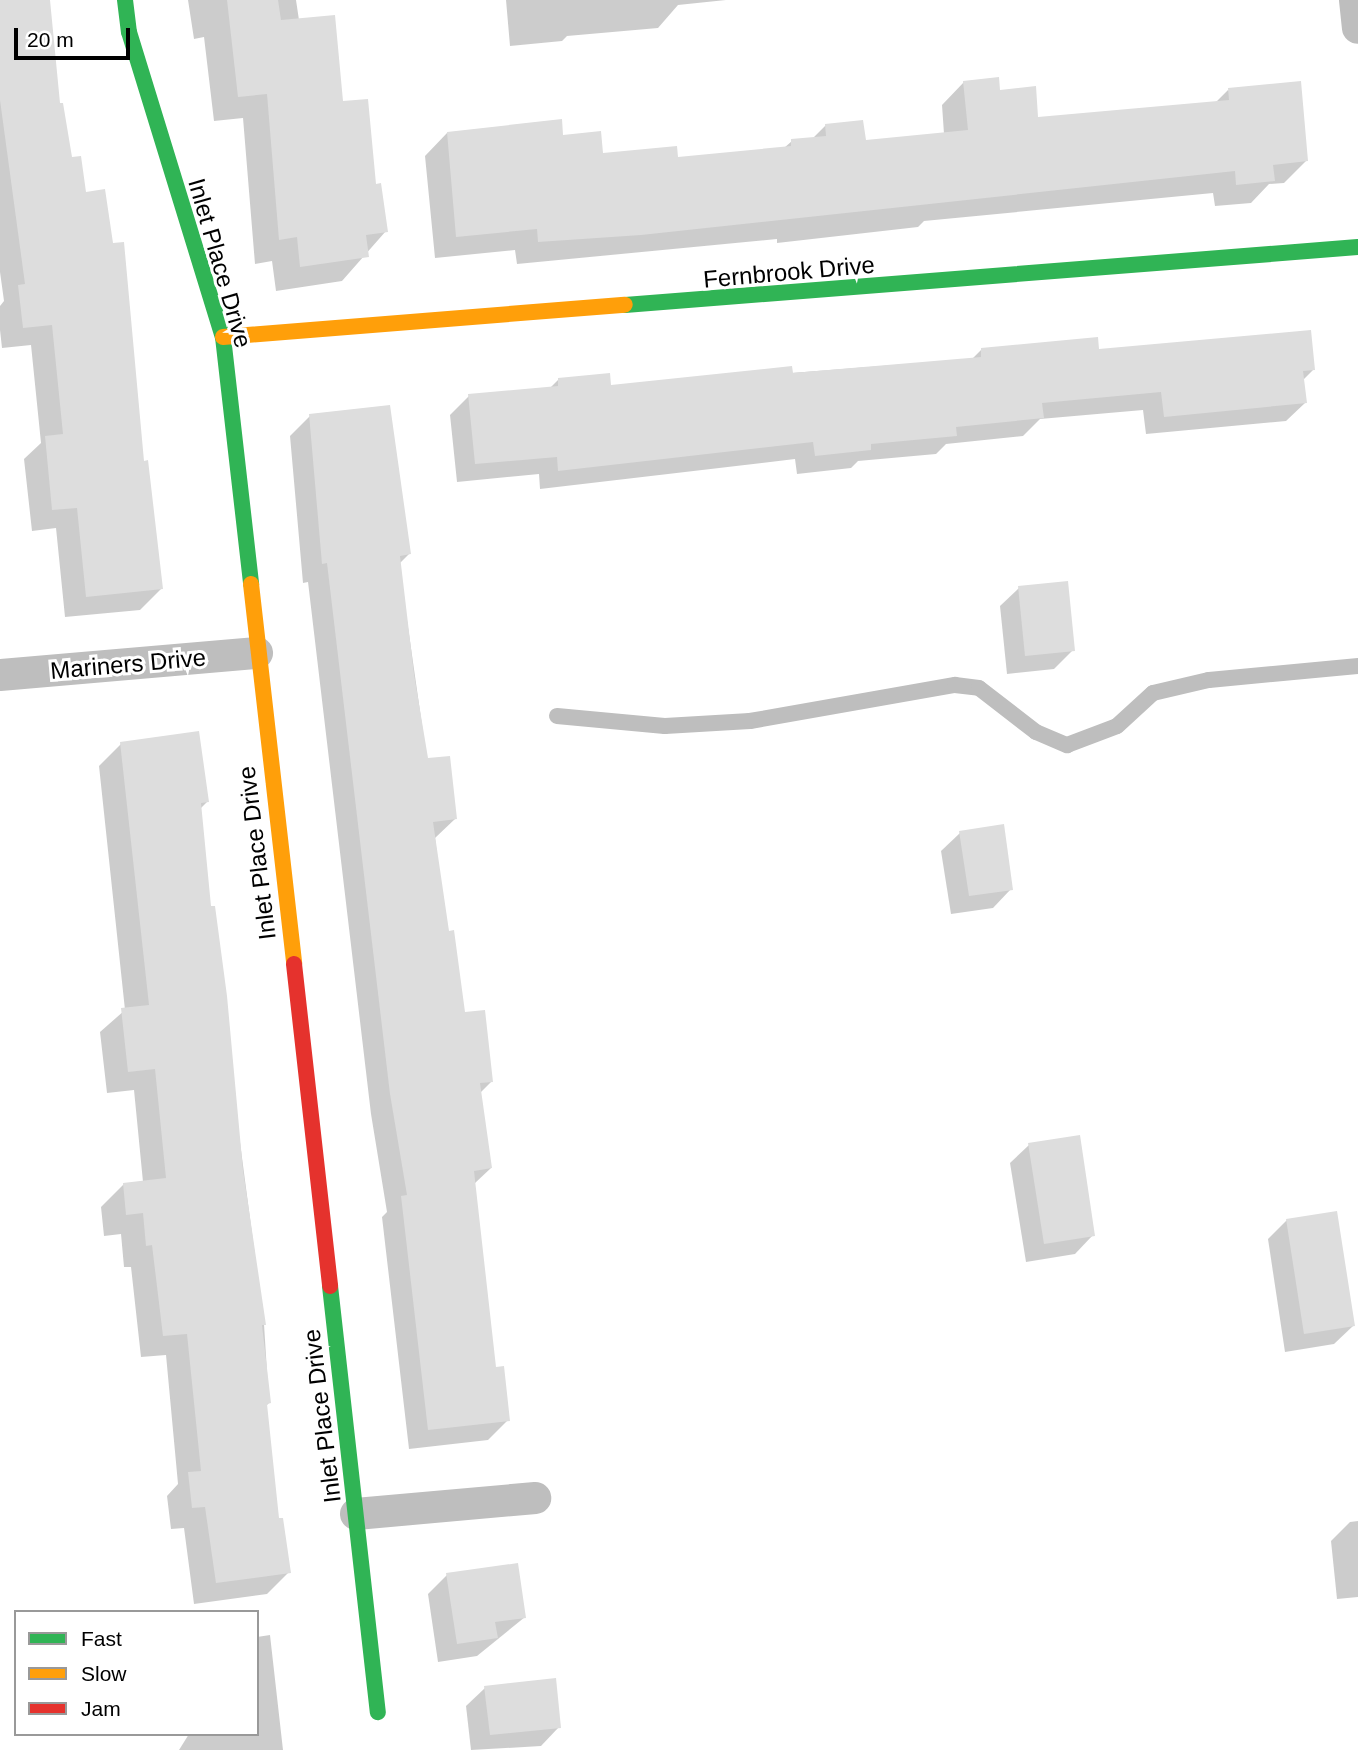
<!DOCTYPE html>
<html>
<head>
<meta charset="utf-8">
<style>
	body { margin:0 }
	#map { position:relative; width:1358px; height:1750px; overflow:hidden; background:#fff; font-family:Helvetica,sans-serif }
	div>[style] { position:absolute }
	.shadow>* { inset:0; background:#0003 }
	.building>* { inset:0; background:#ddd }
	.lane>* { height:16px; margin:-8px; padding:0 8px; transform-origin:8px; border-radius:8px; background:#bebebe }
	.street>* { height:32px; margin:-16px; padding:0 16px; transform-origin:16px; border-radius:16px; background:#bebebe }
	.fast>* { height:16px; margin:-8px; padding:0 8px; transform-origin:8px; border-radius:8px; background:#30b455 }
	.slow>* { height:16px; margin:-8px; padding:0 8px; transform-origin:8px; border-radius:8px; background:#ff9f0a }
	.jam>* { height:16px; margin:-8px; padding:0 8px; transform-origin:8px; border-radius:8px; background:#e5322d }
	span { translate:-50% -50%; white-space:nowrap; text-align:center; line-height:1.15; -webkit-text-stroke:6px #fff; paint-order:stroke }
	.street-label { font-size:24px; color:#000 }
	.legend { position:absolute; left:14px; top:1610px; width:245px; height:126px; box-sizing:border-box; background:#fff; border:2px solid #999; margin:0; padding:9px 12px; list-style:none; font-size:21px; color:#000 }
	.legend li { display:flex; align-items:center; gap:14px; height:35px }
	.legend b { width:35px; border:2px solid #999 }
	.scale { position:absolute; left:14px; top:28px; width:116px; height:32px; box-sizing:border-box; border:4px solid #000; border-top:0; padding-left:9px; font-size:21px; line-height:24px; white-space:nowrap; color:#000; -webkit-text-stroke:5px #fff; paint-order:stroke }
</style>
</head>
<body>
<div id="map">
	<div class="shadow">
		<div style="clip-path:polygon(0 0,48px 0,58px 105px,70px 159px,84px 194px,143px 462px,162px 588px,140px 610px,65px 617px,56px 528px,32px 531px,24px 459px,41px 443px,31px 345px,2px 348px,0 330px,0 306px,4px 301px,0 272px)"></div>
		<div style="clip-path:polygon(188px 0,296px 0,299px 20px,341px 103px,374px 186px,386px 231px,342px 281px,276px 291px,272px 261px,255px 264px,243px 118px,214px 121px,204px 37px,194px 39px)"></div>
		<div style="clip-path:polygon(506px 0,726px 0,678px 5px,658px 28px,567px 36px,562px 41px,510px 46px)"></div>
		<div style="clip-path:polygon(964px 82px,999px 92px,1037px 119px,1215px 103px,1228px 90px,1306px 161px,1284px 183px,1269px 184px,1251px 203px,1215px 206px,1213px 193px,924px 221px,918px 227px,777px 243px,777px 239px,517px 264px,515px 250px,435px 258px,425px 156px,447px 133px,562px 137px,602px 155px,676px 159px,784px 148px,792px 141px,812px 139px,826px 125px,864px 142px,944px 134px,942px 105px)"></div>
		<div style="clip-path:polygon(981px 350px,1098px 351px,1313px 370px,1303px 380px,1305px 403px,1286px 421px,1146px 434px,1143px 410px,1040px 419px,1023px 436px,946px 444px,936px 454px,858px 461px,851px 468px,797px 474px,795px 459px,540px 489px,539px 474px,457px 482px,450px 415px,469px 396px,550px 388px,558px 380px,609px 387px,972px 359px)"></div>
		<div style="clip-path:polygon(310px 416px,409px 554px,399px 564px,427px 760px,455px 819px,435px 838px,447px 933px,464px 1014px,492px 1081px,480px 1093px,491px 1168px,474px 1184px,494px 1369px,508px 1420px,488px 1440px,409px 1449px,382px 1217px,387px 1212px,371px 1114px,308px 582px,303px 583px,290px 436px)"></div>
		<div style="clip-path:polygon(1019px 588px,1073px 650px,1054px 669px,1007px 674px,1000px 606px)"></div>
		<div style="clip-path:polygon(121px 744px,208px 801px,200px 809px,209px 908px,264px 1324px,269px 1403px,266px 1406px,278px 1520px,289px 1572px,267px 1594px,194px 1604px,184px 1528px,171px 1529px,167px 1496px,178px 1484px,166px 1355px,141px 1357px,131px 1267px,124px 1267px,121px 1234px,104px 1236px,101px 1207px,124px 1184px,143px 1182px,134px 1090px,107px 1093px,100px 1032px,125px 1010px,99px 766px)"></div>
		<div style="clip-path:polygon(960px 833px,1011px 889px,993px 908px,951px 914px,941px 851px)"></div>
		<div style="clip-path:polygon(1029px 1145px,1093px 1235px,1075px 1254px,1026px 1262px,1010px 1163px)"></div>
		<div style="clip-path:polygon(1287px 1220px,1353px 1326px,1334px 1344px,1285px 1352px,1268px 1239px)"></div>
		<div style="clip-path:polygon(1358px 1521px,1358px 1597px,1337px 1599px,1331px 1541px,1350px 1522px)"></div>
		<div style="clip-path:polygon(447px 1575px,525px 1617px,477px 1656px,438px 1662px,428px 1594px)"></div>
		<div style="clip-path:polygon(270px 1635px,283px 1750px,179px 1750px,189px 1734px,257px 1734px,257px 1637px)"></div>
		<div style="clip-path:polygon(485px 1688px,559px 1727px,541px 1746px,471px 1750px,466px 1706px)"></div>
	</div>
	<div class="building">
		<div style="clip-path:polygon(0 0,50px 0,60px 103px,63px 103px,72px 157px,81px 156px,86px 192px,105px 189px,113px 243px,124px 242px,144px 461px,148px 460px,163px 589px,86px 597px,77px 508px,52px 510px,45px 436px,63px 434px,52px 325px,23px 328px,18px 285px,25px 284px,0 100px)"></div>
		<div style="clip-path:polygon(227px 0,278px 0,281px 20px,335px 15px,343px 101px,368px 99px,376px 184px,381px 183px,388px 232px,366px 235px,369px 257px,300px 267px,297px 237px,279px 240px,267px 94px,238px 97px)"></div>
		<div style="clip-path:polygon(999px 77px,1000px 90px,1036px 86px,1038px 117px,1229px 100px,1228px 88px,1301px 81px,1308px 161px,1273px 165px,1275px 181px,1236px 185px,1235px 171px,641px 235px,538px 242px,537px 229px,456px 237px,447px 132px,562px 119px,563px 135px,601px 131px,603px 153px,677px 146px,678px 157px,791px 146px,791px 139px,826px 136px,825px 124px,863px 120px,866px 140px,968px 130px,963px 81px)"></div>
		<div style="clip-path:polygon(1311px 330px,1315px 370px,1303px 371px,1307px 403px,1164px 417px,1161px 392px,1042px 403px,1044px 418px,956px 427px,957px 436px,871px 444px,871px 450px,815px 456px,813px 442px,558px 471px,557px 457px,475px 464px,468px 394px,558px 386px,558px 378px,610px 373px,611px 385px,792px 366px,793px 373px,981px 357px,981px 348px,1098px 337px,1099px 349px)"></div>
		<div style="clip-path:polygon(390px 405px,411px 554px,400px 556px,414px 674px,428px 758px,450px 756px,457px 819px,433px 822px,449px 931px,454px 930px,465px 1012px,485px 1010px,493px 1082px,480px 1083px,492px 1168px,474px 1171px,496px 1367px,504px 1366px,510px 1421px,428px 1430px,401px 1196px,407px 1195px,390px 1094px,327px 563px,322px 564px,309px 414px)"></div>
		<div style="clip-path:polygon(1068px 581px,1075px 651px,1025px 656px,1018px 586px)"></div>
		<div style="clip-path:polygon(199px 731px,209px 802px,201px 803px,211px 906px,215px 906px,227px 996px,243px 1170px,266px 1325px,262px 1325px,271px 1403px,267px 1404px,279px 1518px,283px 1518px,291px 1573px,216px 1583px,205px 1507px,192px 1508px,188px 1472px,201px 1471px,187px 1334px,163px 1336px,152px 1245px,146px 1246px,143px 1213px,126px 1215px,123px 1183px,166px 1178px,155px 1069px,128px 1072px,121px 1008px,149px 1005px,120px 742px)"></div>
		<div style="clip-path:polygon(1004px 824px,1013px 890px,969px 896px,959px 831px)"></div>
		<div style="clip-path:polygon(1080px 1135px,1095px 1236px,1044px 1244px,1028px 1143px)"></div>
		<div style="clip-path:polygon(1337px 1211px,1355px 1326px,1304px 1334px,1286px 1219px)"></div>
		<div style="clip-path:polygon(518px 1563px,526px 1618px,495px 1622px,498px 1638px,457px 1644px,446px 1573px)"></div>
		<div style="clip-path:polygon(556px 1678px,561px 1728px,490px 1735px,484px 1686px)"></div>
	</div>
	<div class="lane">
		<div style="left:557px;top:716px;width:108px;rotate:5.3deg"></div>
		<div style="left:665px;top:726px;width:85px;rotate:-3.4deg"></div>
		<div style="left:750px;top:721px;width:208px;rotate:-10deg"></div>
		<div style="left:955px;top:685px;width:24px;rotate:7deg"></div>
		<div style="left:979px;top:688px;width:72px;rotate:37.7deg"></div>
		<div style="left:1036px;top:732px;width:34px;rotate:23deg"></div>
		<div style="left:1067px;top:745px;width:53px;rotate:-20.8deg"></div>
		<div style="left:1117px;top:726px;width:49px;rotate:-42.5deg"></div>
		<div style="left:1153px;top:693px;width:57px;rotate:-13.1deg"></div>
		<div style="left:1209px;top:680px;width:150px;rotate:-5.4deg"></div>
	</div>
	<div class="street">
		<div style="left:1355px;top:0;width:28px;rotate:84deg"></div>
		<div style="left:0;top:675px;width:258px;rotate:-4.9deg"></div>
		<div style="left:356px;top:1514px;width:180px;rotate:-5.1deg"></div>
	</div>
	<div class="fast">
		<div style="left:125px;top:0;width:32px;rotate:83deg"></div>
		<div style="left:129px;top:32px;width:319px;rotate:72.9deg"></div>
		<div style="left:223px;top:337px;width:249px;rotate:83.5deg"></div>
		<div style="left:625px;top:305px;width:735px;rotate:-4.52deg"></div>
		<div style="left:330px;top:1286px;width:429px;rotate:83.6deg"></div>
	</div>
	<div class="slow">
		<div style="left:223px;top:337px;width:403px;rotate:-4.6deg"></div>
		<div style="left:251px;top:584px;width:382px;rotate:83.5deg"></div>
	</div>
	<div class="jam">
		<div style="left:294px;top:964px;width:324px;rotate:83.6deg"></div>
	</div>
	<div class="street-label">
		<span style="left:220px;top:263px;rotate:74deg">Inlet Place Drive</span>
		<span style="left:789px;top:272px;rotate:-5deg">Fernbrook Drive</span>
		<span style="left:128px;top:664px;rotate:-5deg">Mariners Drive</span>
		<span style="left:257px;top:853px;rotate:-97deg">Inlet Place Drive</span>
		<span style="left:322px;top:1416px;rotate:-97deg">Inlet Place Drive</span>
	</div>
	<ul class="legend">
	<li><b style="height:9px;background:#30b455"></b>Fast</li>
	<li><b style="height:9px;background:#ff9f0a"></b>Slow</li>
	<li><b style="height:9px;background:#e5322d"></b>Jam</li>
	</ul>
	<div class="scale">20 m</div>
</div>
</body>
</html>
